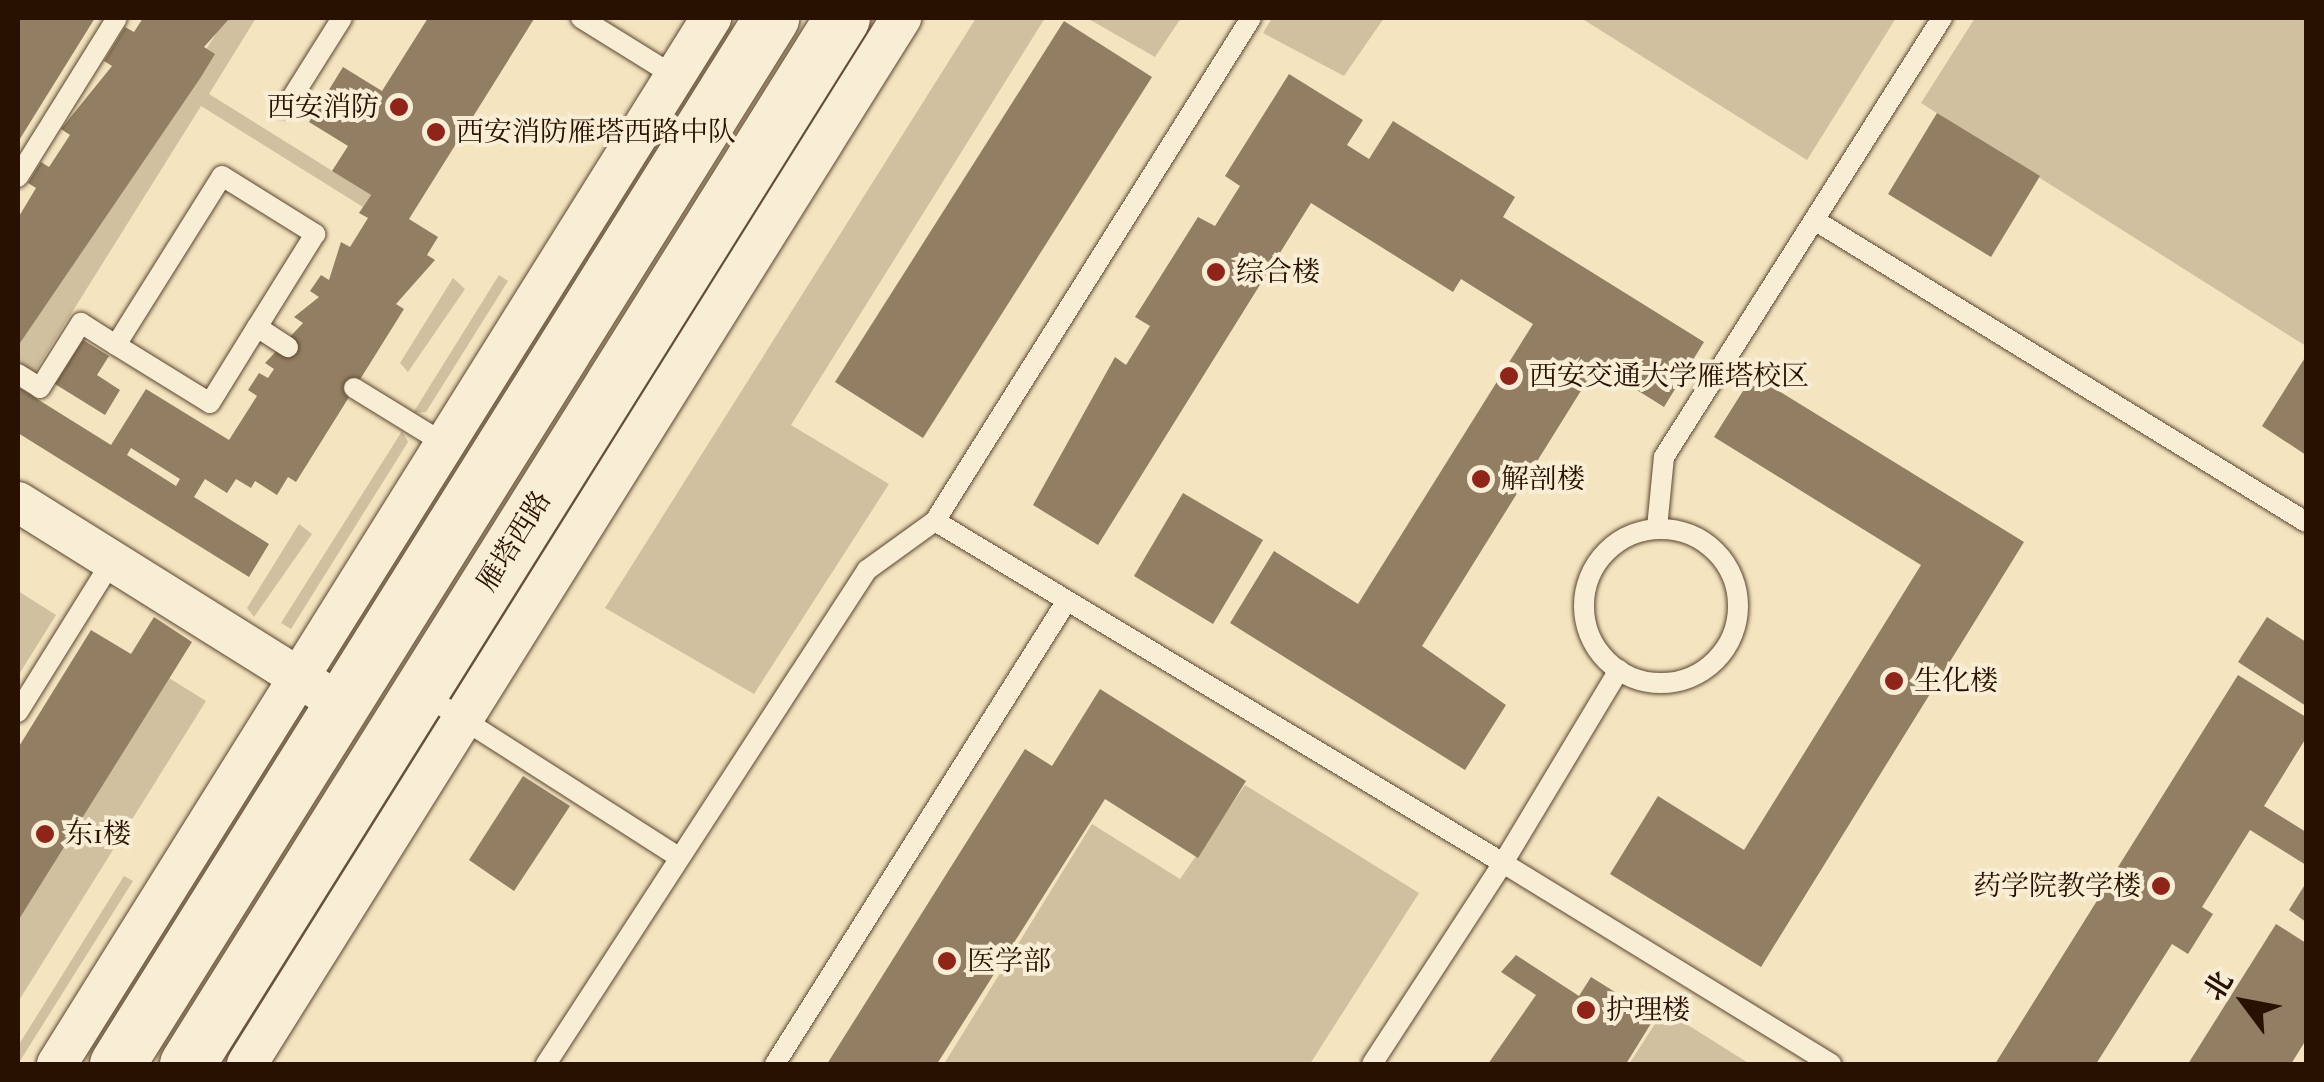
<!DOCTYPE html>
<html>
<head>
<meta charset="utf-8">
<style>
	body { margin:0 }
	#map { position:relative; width:2324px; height:1082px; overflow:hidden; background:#f4e4bf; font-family:"IM FELL French Canon","Noto Serif SC",serif }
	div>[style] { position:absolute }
	.green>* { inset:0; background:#d1c09f }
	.building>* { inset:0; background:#927f63 }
	.roads { filter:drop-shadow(0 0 2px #5b4630) drop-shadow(0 0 2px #5b4630) }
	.service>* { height:20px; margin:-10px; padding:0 10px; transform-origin:10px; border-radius:10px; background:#f8edd5 }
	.service>.ring { margin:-10px; padding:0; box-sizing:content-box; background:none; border:20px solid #f8edd5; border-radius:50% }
	.minor>* { height:40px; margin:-20px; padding:0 20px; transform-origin:20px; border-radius:20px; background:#f8edd5 }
	.secondary>* { height:55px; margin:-27.5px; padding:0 27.5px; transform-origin:27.5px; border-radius:27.5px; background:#f8edd5 }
	.dots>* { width:28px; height:28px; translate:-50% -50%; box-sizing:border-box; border:5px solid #f8edd5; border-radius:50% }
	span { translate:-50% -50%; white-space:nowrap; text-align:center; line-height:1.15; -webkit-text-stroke:8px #f8edd5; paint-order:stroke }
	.poi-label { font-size:28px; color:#281100 }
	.right { translate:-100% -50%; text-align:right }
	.left { translate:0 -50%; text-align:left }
	.street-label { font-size:28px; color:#281100 }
	.frame { position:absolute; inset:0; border:20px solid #281100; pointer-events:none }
	.north { position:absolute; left:2194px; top:952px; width:100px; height:100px; -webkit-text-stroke:8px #f8edd5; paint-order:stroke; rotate:302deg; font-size:28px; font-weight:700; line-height:40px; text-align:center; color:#281100 }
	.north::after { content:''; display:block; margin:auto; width:35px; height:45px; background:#281100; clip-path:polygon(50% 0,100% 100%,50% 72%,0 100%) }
</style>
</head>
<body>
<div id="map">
	<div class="green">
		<div style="clip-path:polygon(226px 18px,256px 18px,209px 94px,371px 195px,363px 207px,201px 106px,34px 373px,18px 363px,18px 346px)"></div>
		<div style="clip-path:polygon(976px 18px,1045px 18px,791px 425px,889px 484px,754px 694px,605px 608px)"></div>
		<div style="clip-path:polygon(1087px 18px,1181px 18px,1155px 57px)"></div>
		<div style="clip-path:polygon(1272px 18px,1384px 18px,1344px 76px,1263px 33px)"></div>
		<div style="clip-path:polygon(1581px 18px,1896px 18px,1807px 160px)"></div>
		<div style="clip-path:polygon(1975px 18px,2306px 18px,2306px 346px,1921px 103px)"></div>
		<div style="clip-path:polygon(499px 275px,508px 281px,426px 412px,413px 413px)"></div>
		<div style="clip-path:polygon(453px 278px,465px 289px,408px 372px,400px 363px)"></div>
		<div style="clip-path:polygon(402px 431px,408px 442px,291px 629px,281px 623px)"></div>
		<div style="clip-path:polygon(299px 524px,312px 534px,254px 617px,247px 608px)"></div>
		<div style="clip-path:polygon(18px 591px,56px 615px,18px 676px)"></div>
		<div style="clip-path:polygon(169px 678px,206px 701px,18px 1002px,18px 921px)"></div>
		<div style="clip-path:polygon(1245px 785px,1419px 893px,1310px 1064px,944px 1064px,1092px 824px,1180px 879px)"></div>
		<div style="clip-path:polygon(124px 876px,133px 881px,18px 1064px,18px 1046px)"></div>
		<div style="clip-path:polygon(1664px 1010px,1750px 1064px,1629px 1064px)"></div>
	</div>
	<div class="building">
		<div style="clip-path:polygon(18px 18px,95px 18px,18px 142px)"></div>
		<div style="clip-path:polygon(143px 18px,229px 19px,204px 47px,215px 54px,201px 77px,18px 346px,18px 218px,36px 188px,28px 183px,41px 162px,49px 167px,70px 135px,61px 129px,112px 66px,104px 61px,125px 27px,134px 32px)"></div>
		<div style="clip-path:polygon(evenodd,428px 18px,534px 19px,409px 219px,438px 237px,427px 255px,435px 260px,396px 304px,404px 309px,296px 482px,288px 477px,277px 495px,255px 481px,251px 488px,236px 479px,227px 493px,205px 479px,194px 497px,269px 544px,249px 577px,18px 433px,18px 387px,111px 445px,146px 389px,229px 440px,257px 396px,248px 390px,259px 373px,268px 378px,274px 369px,265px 363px,303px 323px,294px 317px,319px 297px,310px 291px,321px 275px,329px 280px,341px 242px,350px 247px,368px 218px,359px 213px,371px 195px,332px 171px,348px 146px,309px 122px,343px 67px,382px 91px,428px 18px,131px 448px,180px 479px,176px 486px,127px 455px,131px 448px)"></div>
		<div style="clip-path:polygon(1064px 21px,1152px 77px,923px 438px,835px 382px)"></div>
		<div style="clip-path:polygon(1289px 74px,1363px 120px,1347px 145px,1369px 159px,1393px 121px,1515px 197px,1503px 217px,1704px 342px,1664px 407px,1597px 365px,1422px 646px,1506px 705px,1465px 770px,1230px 623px,1274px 551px,1358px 604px,1533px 324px,1461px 279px,1453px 292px,1311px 203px,1098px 545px,1033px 505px,1115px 357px,1126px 365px,1150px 326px,1135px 317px,1198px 217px,1215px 226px,1240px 186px,1225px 176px)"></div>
		<div style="clip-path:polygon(1937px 113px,2040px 176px,1991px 257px,1888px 194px)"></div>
		<div style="clip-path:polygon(83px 340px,109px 356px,97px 375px,120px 390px,105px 415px,55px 384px)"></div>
		<div style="clip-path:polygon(2306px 356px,2306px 455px,2262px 426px)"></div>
		<div style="clip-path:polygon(1753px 375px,2024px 542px,1761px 967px,1610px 874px,1658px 796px,1744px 850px,1921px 565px,1714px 437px)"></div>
		<div style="clip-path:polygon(1183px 493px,1263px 540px,1213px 624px,1134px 576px)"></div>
		<div style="clip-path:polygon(154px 617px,192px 642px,18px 921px,18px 748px,91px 630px,131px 654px)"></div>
		<div style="clip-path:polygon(2267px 617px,2306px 642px,2306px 706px,2238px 662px)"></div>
		<div style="clip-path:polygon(2238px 675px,2306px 717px,2306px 738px,2264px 806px,2306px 832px,2306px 865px,2250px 830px,2202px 907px,2213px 914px,2188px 954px,2172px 944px,2096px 1064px,1995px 1064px)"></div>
		<div style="clip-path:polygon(1100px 689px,1246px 781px,1198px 858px,1105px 799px,937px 1064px,827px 1064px,1025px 749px,1052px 766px)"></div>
		<div style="clip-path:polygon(523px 776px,570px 806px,514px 891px,469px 860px)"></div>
		<div style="clip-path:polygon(2306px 883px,2306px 922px,2289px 910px)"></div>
		<div style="clip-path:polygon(2276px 924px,2306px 943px,2306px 1040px,2291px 1064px,2188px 1064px)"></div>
		<div style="clip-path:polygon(1516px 955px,1579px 996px,1591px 977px,1655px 1017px,1626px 1064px,1488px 1064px,1536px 995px,1501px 972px)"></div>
	</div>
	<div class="roads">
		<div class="service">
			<div style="left:581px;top:18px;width:118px;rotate:31.8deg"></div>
			<div style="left:286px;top:107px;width:105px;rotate:-57.8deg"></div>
			<div style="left:18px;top:177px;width:187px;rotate:-58.1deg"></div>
			<div style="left:1816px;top:221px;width:575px;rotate:31.56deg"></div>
			<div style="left:116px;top:345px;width:110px;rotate:31.7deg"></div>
			<div style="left:210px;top:403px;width:89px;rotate:-58.3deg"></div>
			<div style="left:18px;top:374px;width:26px;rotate:32deg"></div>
			<div style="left:40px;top:388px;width:77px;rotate:-57.8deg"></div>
			<div style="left:81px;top:323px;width:41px;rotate:32.2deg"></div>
			<div style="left:116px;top:345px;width:199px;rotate:-57.9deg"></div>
			<div style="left:222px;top:176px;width:110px;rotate:31.9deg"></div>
			<div style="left:315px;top:234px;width:110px;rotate:121.9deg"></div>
			<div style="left:257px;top:327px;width:37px;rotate:33deg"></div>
			<div style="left:354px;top:388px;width:107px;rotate:31.6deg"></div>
			<div style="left:935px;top:521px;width:594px;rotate:-57.86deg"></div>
			<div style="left:1657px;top:528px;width:71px;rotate:-84.4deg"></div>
			<div style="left:1664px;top:457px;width:520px;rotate:-57.66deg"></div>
			<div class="ring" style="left:1584px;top:529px;width:134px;height:134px"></div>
			<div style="left:1619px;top:670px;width:225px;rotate:121deg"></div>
			<div style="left:1503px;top:863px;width:385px;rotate:31.5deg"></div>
			<div style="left:422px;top:693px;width:304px;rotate:32.6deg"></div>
			<div style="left:18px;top:712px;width:178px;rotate:-58.1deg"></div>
			<div style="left:546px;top:1064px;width:589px;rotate:-56.98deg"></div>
			<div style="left:867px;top:570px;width:84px;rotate:-35.8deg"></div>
			<div style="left:935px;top:521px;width:663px;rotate:31.05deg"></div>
			<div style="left:1503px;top:863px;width:240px;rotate:123.1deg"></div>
			<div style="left:775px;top:1064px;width:546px;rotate:-57.79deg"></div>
		</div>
		<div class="minor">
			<div style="left:18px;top:502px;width:358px;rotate:32deg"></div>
			<div style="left:57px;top:1064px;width:1234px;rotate:-57.98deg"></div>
			<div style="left:247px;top:1064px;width:1234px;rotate:-57.98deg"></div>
		</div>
		<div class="secondary">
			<div style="left:117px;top:1064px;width:1234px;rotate:-57.98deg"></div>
			<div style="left:187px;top:1064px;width:1234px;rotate:-57.95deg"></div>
		</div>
	</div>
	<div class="dots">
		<div style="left:399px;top:107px;background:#8f2418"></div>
		<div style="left:436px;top:132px;background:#8f2418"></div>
		<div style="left:1216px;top:272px;background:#8f2418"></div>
		<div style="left:1509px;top:376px;background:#8f2418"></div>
		<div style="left:1481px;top:479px;background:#8f2418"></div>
		<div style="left:1894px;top:681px;background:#8f2418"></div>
		<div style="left:45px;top:834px;background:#8f2418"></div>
		<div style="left:2161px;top:886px;background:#8f2418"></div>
		<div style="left:947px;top:961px;background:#8f2418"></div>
		<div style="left:1586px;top:1010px;background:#8f2418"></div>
	</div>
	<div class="poi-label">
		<span class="right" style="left:379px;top:107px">西安消防</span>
		<span class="left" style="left:456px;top:132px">西安消防雁塔西路中队</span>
		<span class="left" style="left:1236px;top:272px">综合楼</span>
		<span class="left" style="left:1529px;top:376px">西安交通大学雁塔校区</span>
		<span class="left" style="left:1501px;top:479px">解剖楼</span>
		<span class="left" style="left:1914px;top:681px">生化楼</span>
		<span class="left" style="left:65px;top:834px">东1楼</span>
		<span class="right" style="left:2141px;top:886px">药学院教学楼</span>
		<span class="left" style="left:967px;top:961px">医学部</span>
		<span class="left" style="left:1606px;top:1010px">护理楼</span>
	</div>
	<div class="street-label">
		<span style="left:514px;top:541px;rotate:-58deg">雁塔西路</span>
	</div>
	<div class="frame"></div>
	<div class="north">北</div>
</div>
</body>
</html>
